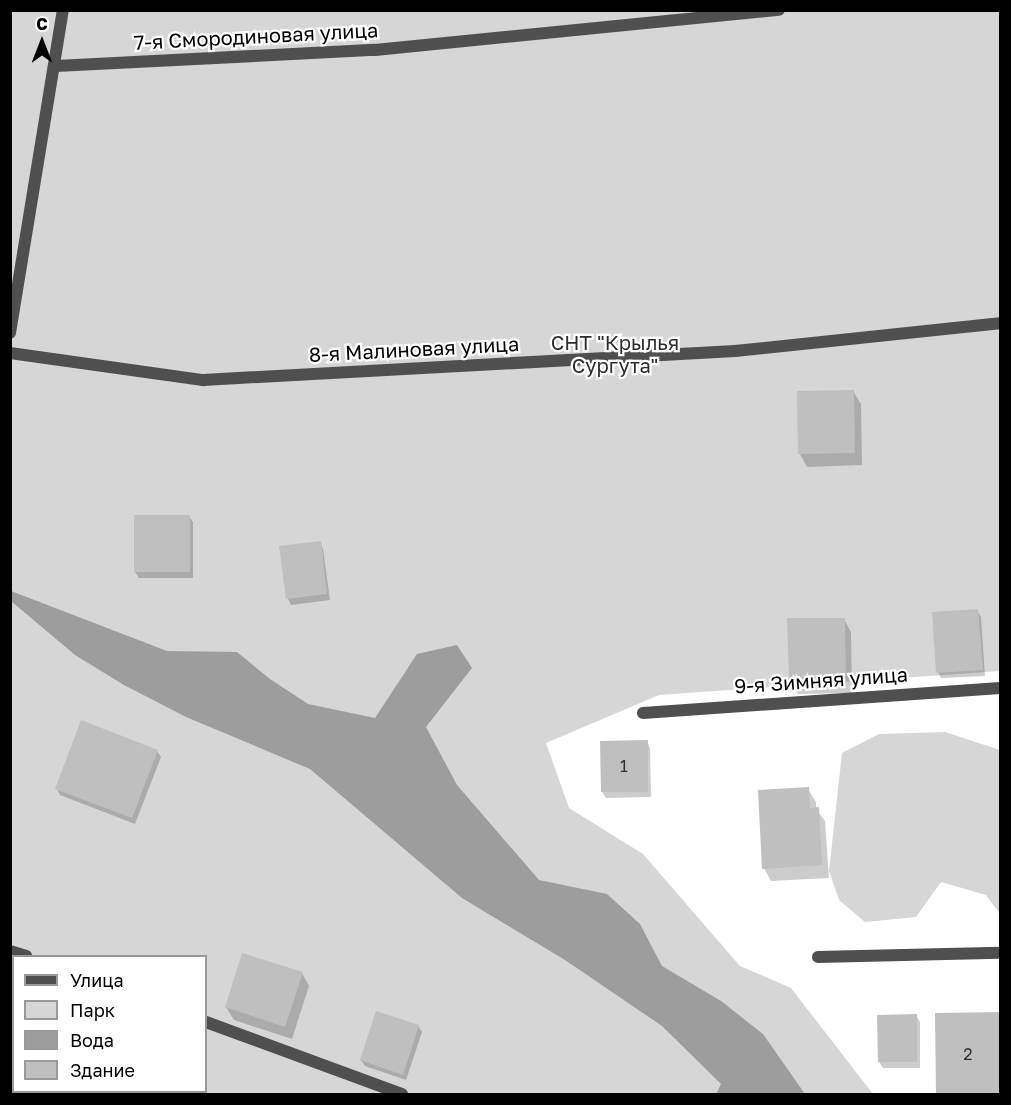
<!DOCTYPE html>
<html>
<head>
<meta charset="utf-8">
<style>
	body { margin:0 }
	#map { position:relative; width:1011px; height:1105px; overflow:hidden; background:#fff; font-family:"Golos Text",sans-serif }
	div>[style] { position:absolute }
	.green>* { inset:0; background:#d6d6d6 }
	.water>* { inset:0; background:#9d9d9d }
	.shadow>* { inset:0; background:#0003 }
	.building>* { inset:0; background:#bfbfbf }
	.minor>* { height:12px; margin:-6px; padding:0 6px; transform-origin:6px; border-radius:6px; background:#4f4f4f }
	span { translate:-50% -50%; white-space:nowrap; text-align:center; line-height:1.15; -webkit-text-stroke:4.5px #fff; paint-order:stroke }
	.number-label { font-size:16px; color:#303030 }
	.number-label span { -webkit-text-stroke-width:0 }
	.street-label { font-size:20px; color:#000 }
	.park-label { font-size:20px; color:#2d2d2d }
	.frame { position:absolute; inset:0; border:12px solid #000; pointer-events:none }
	.legend { position:absolute; left:12px; top:955px; width:195px; height:138px; box-sizing:border-box; background:#fff; border:2px solid #999; margin:0; padding:8px 10px; list-style:none; font-size:18px; color:#000 }
	.legend li { display:flex; align-items:center; gap:12px; height:30px }
	.legend b { width:30px; border:2px solid #999 }
	.north { position:absolute; left:12px; top:12px; width:60px; height:60px; -webkit-text-stroke:4px #fff; paint-order:stroke; rotate:0deg; font-size:16px; font-weight:700; line-height:24px; text-align:center; color:#000 }
	.north::after { content:''; display:block; margin:auto; width:21px; height:27px; background:#000; clip-path:polygon(50% 0,100% 100%,50% 72%,0 100%) }
</style>
</head>
<body>
<div id="map">
	<div class="green">
		<div style="clip-path:polygon(evenodd,10px 11px,1000px 11px,1000px 671px,659px 695px,546px 743px,569px 808px,643px 854px,740px 966px,791px 988px,873px 1094px,11px 1094px,10px 11px,14px 956px,206px 956px,206px 1092px,14px 1092px,14px 956px)"></div>
		<div style="clip-path:polygon(945px 732px,1000px 750px,1000px 914px,986px 895px,941px 882px,916px 917px,865px 922px,839px 900px,829px 871px,842px 753px,879px 734px)"></div>
	</div>
	<div class="water">
		<div style="clip-path:polygon(11px 591px,167px 651px,237px 652px,270px 679px,308px 704px,375px 718px,417px 654px,457px 645px,472px 668px,426px 727px,457px 785px,539px 880px,607px 894px,640px 924px,662px 966px,721px 1001px,763px 1034px,805px 1094px,716px 1094px,721px 1084px,662px 1026px,565px 960px,462px 898px,310px 769px,186px 717px,124px 685px,75px 655px,11px 601px)"></div>
	</div>
	<div class="shadow">
		<div style="clip-path:polygon(853px 391px,861px 404px,862px 465px,807px 467px,800px 454px)"></div>
		<div style="clip-path:polygon(189px 516px,193px 522px,193px 578px,139px 578px,135px 572px)"></div>
		<div style="clip-path:polygon(320px 542px,323px 549px,330px 600px,291px 605px,288px 599px,281px 547px)"></div>
		<div style="clip-path:polygon(977px 610px,981px 617px,985px 676px,941px 678px,938px 672px)"></div>
		<div style="clip-path:polygon(844px 619px,851px 632px,852px 693px,798px 694px,790px 681px)"></div>
		<div style="clip-path:polygon(647px 742px,650px 748px,651px 797px,606px 798px,602px 792px)"></div>
		<div style="clip-path:polygon(157px 751px,161px 757px,135px 824px,60px 795px,57px 789px)"></div>
		<div style="clip-path:polygon(808px 789px,816px 802px,816px 809px,825px 821px,829px 878px,771px 881px,764px 868px)"></div>
		<div style="clip-path:polygon(302px 973px,309px 986px,292px 1039px,234px 1020px,226px 1007px)"></div>
		<div style="clip-path:polygon(936px 1014px,1000px 1014px,1000px 1094px,937px 1094px)"></div>
		<div style="clip-path:polygon(916px 1015px,920px 1022px,920px 1068px,883px 1068px,879px 1062px)"></div>
		<div style="clip-path:polygon(418px 1026px,422px 1032px,406px 1080px,365px 1066px,361px 1060px)"></div>
	</div>
	<div class="building">
		<div style="clip-path:polygon(854px 390px,855px 453px,798px 454px,797px 391px)"></div>
		<div style="clip-path:polygon(134px 515px,190px 515px,190px 572px,134px 572px)"></div>
		<div style="clip-path:polygon(321px 541px,327px 594px,286px 599px,279px 546px)"></div>
		<div style="clip-path:polygon(978px 609px,983px 670px,936px 673px,932px 612px)"></div>
		<div style="clip-path:polygon(787px 618px,845px 618px,846px 681px,789px 682px)"></div>
		<div style="clip-path:polygon(81px 720px,158px 750px,132px 818px,55px 789px)"></div>
		<div style="clip-path:polygon(648px 740px,648px 792px,601px 792px,600px 741px)"></div>
		<div style="clip-path:polygon(809px 787px,810px 808px,819px 807px,822px 865px,762px 869px,758px 790px)"></div>
		<div style="clip-path:polygon(242px 953px,303px 972px,285px 1027px,225px 1007px)"></div>
		<div style="clip-path:polygon(376px 1011px,419px 1025px,403px 1075px,360px 1060px)"></div>
		<div style="clip-path:polygon(1000px 1012px,1000px 1094px,936px 1094px,935px 1013px)"></div>
		<div style="clip-path:polygon(917px 1014px,917px 1062px,878px 1062px,877px 1015px)"></div>
	</div>
	<div class="minor">
		<div style="left:56px;top:66px;width:319px;rotate:-2.9deg"></div>
		<div style="left:375px;top:50px;width:406px;rotate:-5.7deg"></div>
		<div style="left:10px;top:333px;width:327px;rotate:-80.7deg"></div>
		<div style="left:10px;top:353px;width:195px;rotate:8deg"></div>
		<div style="left:203px;top:380px;width:533px;rotate:-3.12deg"></div>
		<div style="left:735px;top:351px;width:266px;rotate:-6deg"></div>
		<div style="left:643px;top:713px;width:358px;rotate:-4deg"></div>
		<div style="left:10px;top:951px;width:17px;rotate:17deg"></div>
		<div style="left:818px;top:957px;width:182px;rotate:-1.3deg"></div>
		<div style="left:206px;top:1022px;width:209px;rotate:20.2deg"></div>
	</div>
	<div class="number-label">
		<span style="left:624px;top:766px">1</span>
		<span style="left:968px;top:1054px">2</span>
	</div>
	<div class="street-label">
		<span style="left:256px;top:36px;rotate:-3deg">7-я Смородиновая улица</span>
		<span style="left:414px;top:349px;rotate:-3deg">8-я Малиновая улица</span>
		<span style="left:821px;top:680px;rotate:-4deg">9-я Зимняя улица</span>
	</div>
	<div class="park-label">
		<span style="left:615px;top:354px">CНТ "Крылья<br>Сургута"</span>
	</div>
	<div class="frame"></div>
	<ul class="legend">
	<li><b style="height:8px;background:#4f4f4f"></b>Улица</li>
	<li><b style="height:16px;background:#d6d6d6"></b>Парк</li>
	<li><b style="height:16px;background:#9d9d9d"></b>Вода</li>
	<li><b style="height:16px;background:#bfbfbf"></b>Здание</li>
	</ul>
	<div class="north">С</div>
</div>
</body>
</html>
